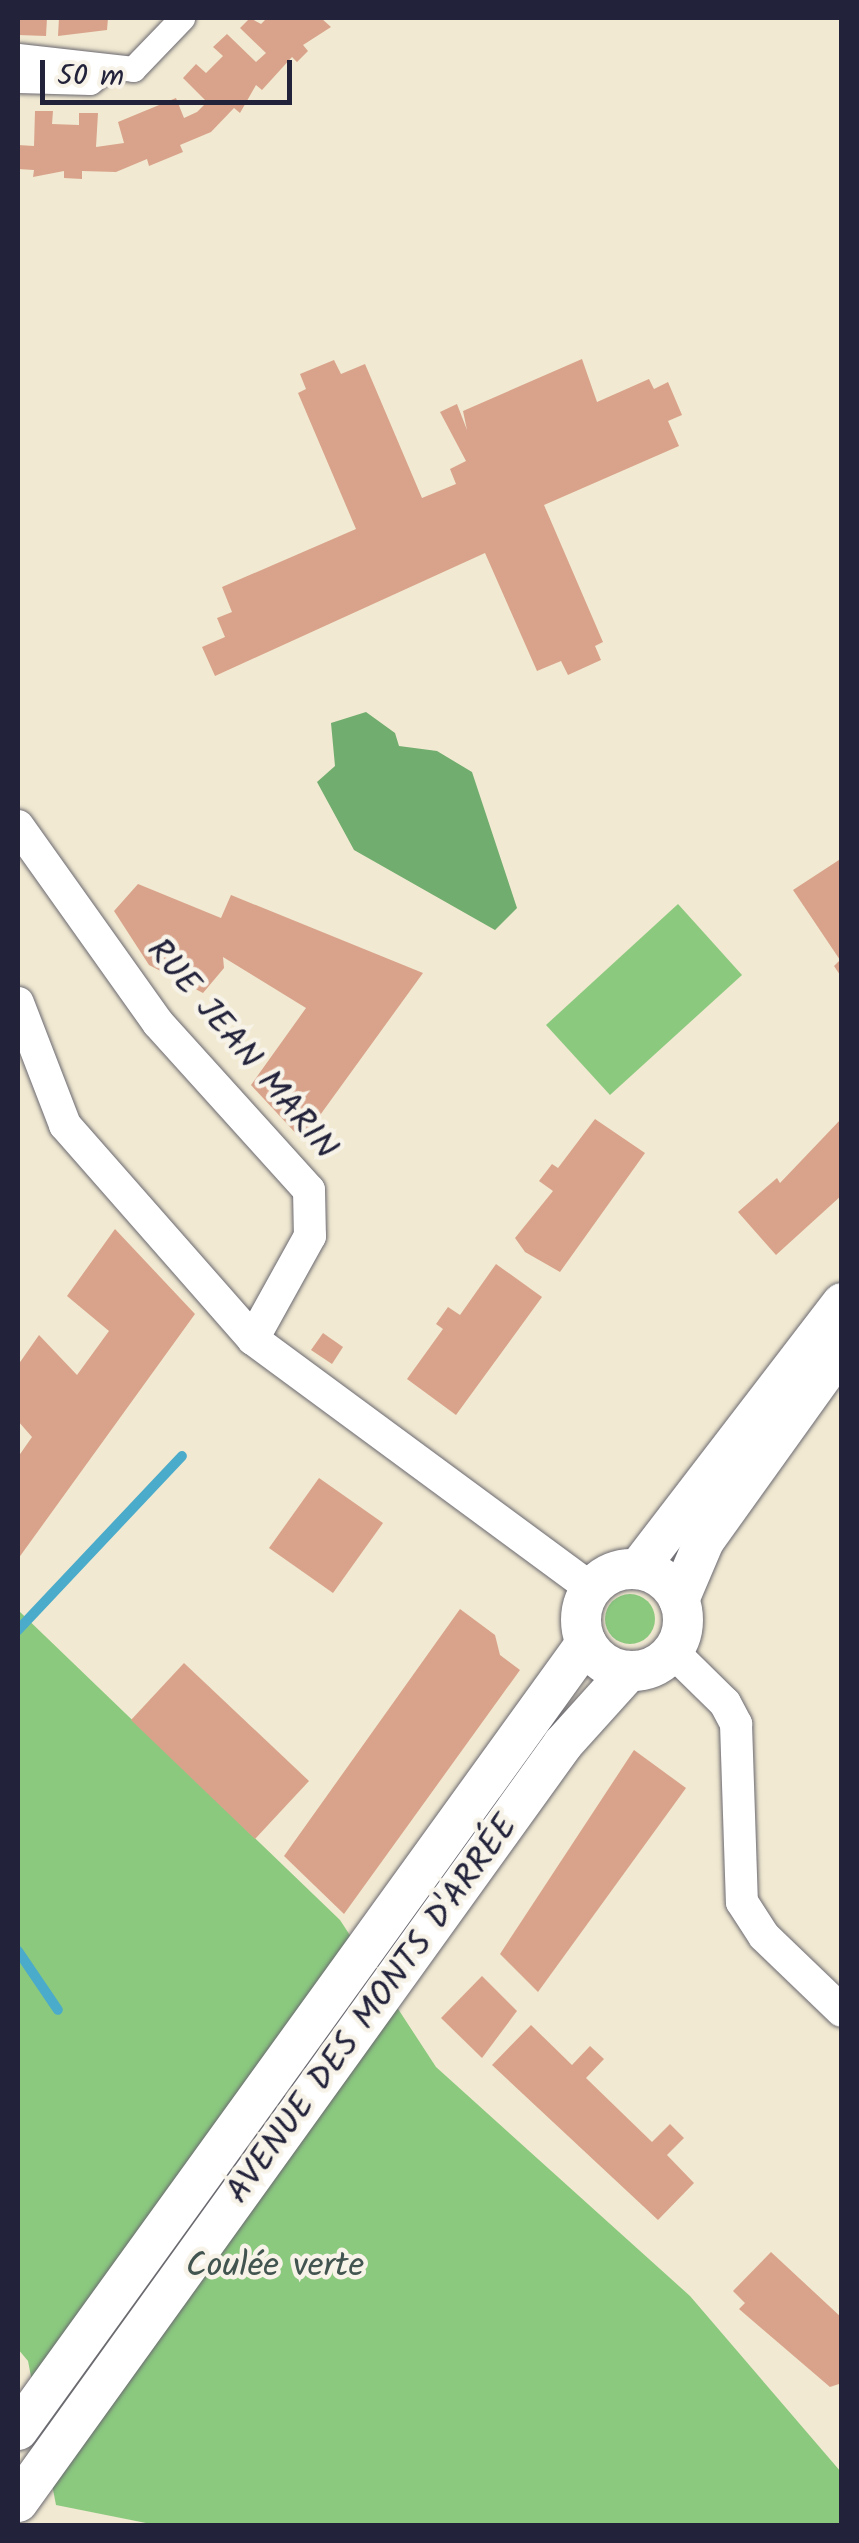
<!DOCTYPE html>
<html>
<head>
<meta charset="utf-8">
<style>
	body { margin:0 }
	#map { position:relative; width:859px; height:2543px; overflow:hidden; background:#f1e9d1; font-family:Kalam,sans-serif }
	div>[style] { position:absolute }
	.green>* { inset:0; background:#8bc97f }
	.round { border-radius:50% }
	.forest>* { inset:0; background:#70ad6e }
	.stream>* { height:10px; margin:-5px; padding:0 5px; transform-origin:5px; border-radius:5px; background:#4babca }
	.building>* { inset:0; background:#d9a38b }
	.roads { filter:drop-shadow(0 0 2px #6a6870) drop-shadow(0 0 2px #6a6870) }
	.pedestrian>* { height:25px; margin:-12.5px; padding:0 12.5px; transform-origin:12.5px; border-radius:12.5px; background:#fff }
	.minor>* { height:32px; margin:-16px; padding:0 16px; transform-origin:16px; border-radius:16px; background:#fff }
	.tertiary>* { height:40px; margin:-20px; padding:0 20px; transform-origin:20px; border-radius:20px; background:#fff }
	.tertiary>.ring { margin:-20px; padding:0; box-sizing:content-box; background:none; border:40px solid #fff; border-radius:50% }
	span { translate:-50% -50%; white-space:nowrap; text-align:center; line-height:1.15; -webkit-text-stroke:9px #f7f3e8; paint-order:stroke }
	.street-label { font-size:35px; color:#22223b }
	.park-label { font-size:35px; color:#42544f }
	.frame { position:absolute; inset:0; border:20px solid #22223b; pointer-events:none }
	.scale { position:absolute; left:40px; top:60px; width:252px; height:45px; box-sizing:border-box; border:5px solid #22223b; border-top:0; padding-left:12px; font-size:30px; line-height:35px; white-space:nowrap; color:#22223b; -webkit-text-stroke:8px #f7f3e8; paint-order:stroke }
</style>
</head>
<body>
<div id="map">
	<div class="green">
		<div style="clip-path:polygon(678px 904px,742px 975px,610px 1095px,546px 1025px)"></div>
		<div class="round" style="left:605px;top:1594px;width:50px;height:50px"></div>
		<div style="clip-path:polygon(18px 1610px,340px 1920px,436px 2067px,690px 2296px,841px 2472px,841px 2525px,161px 2526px,56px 2505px,28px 2361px,18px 2349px)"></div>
	</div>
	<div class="forest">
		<div style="clip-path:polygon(366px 712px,395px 733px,399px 746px,437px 751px,472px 772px,517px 908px,495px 930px,354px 850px,317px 782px,335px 766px,331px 723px)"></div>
	</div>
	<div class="stream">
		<div style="left:18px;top:1630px;width:239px;rotate:-46.7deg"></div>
		<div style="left:18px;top:1951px;width:71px;rotate:55.9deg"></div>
	</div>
	<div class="building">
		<div style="clip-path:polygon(18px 18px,47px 18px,46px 36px,18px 35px)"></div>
		<div style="clip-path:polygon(59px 18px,108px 18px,107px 30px,58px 36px)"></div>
		<div style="clip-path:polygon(250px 18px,261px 24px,267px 18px,321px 18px,331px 27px,303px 45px,308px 51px,297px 62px,292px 57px,262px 90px,256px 85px,240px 113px,234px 108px,211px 132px,180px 145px,183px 152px,149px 166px,147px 159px,116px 172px,82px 171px,82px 179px,64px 178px,64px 171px,33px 177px,34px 170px,18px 169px,18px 145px,34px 146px,35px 111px,53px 111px,52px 124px,79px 125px,79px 113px,98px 113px,96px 147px,124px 143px,118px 122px,176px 98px,184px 118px,197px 112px,207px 102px,183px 78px,196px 64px,206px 73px,223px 56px,213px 47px,227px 34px,256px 62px,266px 53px,240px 28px)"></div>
		<div style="clip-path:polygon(582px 359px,597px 402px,649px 379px,654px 389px,668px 382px,682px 415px,668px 421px,679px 446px,544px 505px,603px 642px,595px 646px,601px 660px,568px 675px,561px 661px,537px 671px,485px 553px,215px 676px,202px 647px,225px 637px,217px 618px,232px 612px,222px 587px,356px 529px,298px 393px,306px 389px,300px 374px,334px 360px,341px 374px,365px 364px,422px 498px,456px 484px,450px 469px,466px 461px,440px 412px,457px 404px,467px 430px,463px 411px)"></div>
		<div style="clip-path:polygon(842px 858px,842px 978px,834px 966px,840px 960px,793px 890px)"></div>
		<div style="clip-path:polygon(138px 884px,221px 918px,231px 895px,423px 973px,302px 1140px,251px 1085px,306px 1008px,223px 957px,224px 968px,203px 993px,149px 965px,114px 911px)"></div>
		<div style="clip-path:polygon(842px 1118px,842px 1195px,776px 1255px,738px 1212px,777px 1178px,780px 1183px)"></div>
		<div style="clip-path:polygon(595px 1119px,645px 1153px,560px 1272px,525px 1252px,515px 1238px,553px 1191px,539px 1181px,552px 1164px,558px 1168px)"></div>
		<div style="clip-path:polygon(115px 1229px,195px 1314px,18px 1559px,18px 1457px,32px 1437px,18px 1421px,18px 1365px,39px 1335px,77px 1375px,109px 1331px,67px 1296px)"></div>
		<div style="clip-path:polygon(496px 1264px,542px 1297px,456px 1415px,407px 1379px,443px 1329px,436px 1324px,448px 1307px,460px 1315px)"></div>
		<div style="clip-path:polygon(323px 1333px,343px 1347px,332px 1364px,311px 1350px)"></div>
		<div style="clip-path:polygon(319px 1478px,383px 1523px,333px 1593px,269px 1548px)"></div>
		<div style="clip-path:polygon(460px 1609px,495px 1635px,500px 1655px,520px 1670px,344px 1914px,284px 1856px)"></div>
		<div style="clip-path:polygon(184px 1663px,309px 1781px,255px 1839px,131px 1720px)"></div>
		<div style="clip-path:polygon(634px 1750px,686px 1788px,538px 1992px,500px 1954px)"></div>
		<div style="clip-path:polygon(482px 1976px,517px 2011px,482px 2058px,441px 2018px)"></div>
		<div style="clip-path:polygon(531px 2025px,572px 2065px,590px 2046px,604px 2059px,586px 2078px,652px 2142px,670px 2124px,684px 2138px,667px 2155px,694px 2183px,658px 2220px,492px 2065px)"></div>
		<div style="clip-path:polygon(771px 2252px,842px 2318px,842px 2383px,830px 2387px,739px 2309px,745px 2303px,733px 2291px)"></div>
	</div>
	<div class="roads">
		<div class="pedestrian">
			<div style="left:18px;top:56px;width:116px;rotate:6.4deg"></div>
			<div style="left:133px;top:69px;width:71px;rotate:-46.1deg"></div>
			<div style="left:18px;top:80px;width:72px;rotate:1.6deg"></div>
			<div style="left:90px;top:82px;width:19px;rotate:-39deg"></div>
		</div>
		<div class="minor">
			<div style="left:18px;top:826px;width:242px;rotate:54.6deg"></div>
			<div style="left:158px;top:1023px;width:225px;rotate:47.9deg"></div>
			<div style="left:309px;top:1190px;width:46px;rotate:88.8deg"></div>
			<div style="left:310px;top:1236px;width:118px;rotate:119deg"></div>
			<div style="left:18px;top:1003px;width:131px;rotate:68.9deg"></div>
			<div style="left:65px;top:1125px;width:285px;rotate:48.7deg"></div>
			<div style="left:253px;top:1339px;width:421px;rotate:36.4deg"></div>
			<div style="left:672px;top:1651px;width:74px;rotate:44.5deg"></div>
			<div style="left:725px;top:1703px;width:24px;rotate:62deg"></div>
			<div style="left:736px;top:1724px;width:178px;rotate:88.1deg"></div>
			<div style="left:742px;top:1902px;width:40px;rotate:57.1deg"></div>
			<div style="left:764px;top:1936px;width:108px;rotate:43.9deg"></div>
		</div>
		<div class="tertiary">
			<div style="left:638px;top:1569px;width:335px;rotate:-52.5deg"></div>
			<div class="ring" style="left:581px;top:1569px;width:62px;height:62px"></div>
			<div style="left:679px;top:1600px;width:64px;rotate:-67deg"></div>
			<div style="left:704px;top:1541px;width:237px;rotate:-54.4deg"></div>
			<div style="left:18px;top:2430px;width:971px;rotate:-54.18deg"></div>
			<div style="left:18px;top:2502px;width:934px;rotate:-54.28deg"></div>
			<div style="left:563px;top:1744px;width:98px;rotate:-47.9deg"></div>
		</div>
	</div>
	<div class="street-label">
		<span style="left:241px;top:1050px;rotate:50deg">RUE JEAN MARIN</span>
		<span style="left:373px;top:2010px;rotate:-54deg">AVENUE DES MONTS D'ARRÉE</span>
	</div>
	<div class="park-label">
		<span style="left:275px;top:2267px">Coulée verte</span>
	</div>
	<div class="frame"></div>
	<div class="scale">50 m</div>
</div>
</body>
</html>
